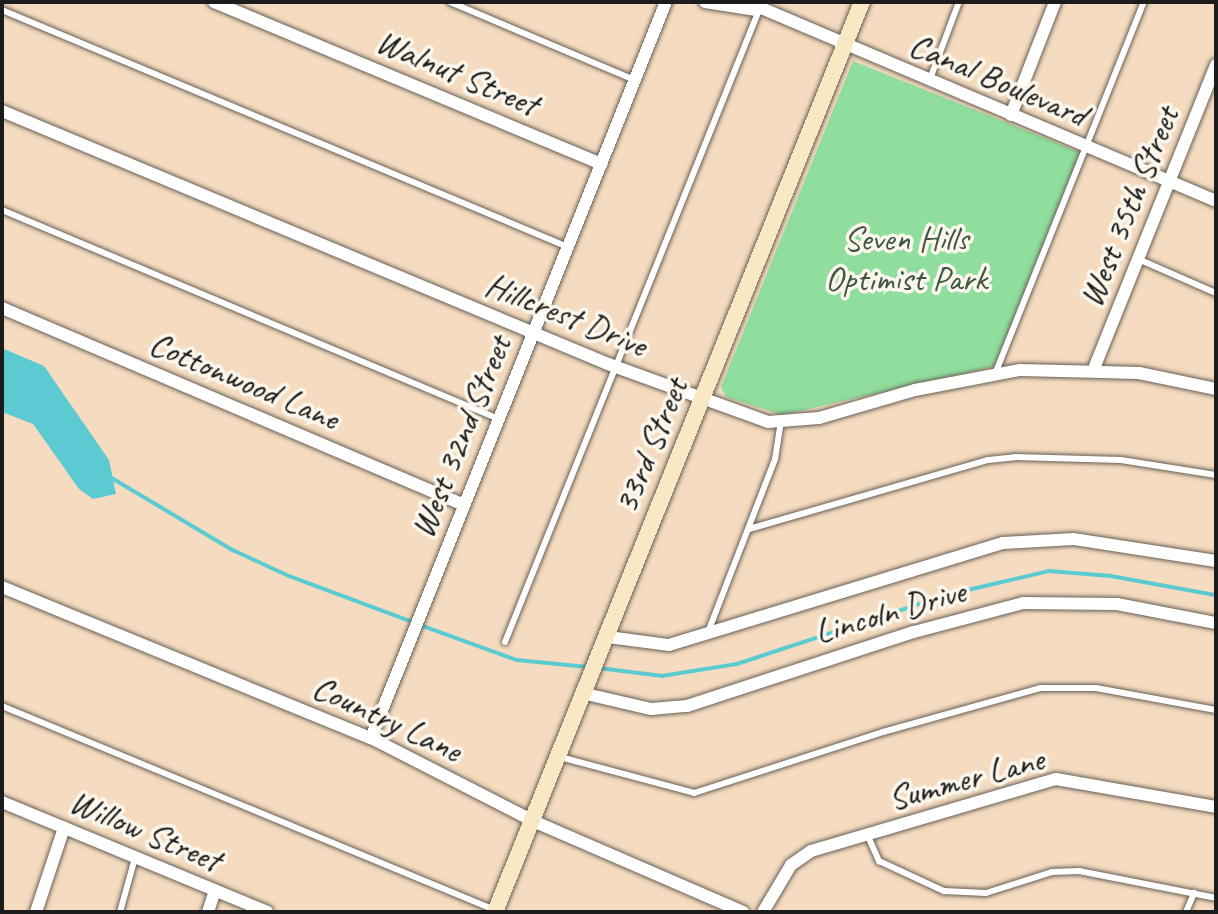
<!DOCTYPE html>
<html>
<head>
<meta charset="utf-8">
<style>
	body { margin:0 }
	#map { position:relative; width:1218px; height:914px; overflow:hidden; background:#f5dcc0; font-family:Caveat,sans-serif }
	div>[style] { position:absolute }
	.green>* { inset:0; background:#90de9d }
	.water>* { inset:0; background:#5ccad1 }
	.stream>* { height:3.5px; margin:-1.75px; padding:0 1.75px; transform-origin:1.75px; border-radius:1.75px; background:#5ccad1 }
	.roads { filter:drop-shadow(0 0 2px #685f55) drop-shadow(0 0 2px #685f55) }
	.lane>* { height:6px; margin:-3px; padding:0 3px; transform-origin:3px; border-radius:3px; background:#fff }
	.street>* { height:12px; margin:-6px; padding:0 6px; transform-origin:6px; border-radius:6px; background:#fff }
	.secondary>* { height:16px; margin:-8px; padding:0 8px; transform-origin:8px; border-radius:8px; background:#f8e8c3 }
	span { translate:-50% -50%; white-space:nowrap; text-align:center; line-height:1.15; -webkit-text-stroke:7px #fbf7ec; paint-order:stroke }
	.street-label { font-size:35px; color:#1c1c1c }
	.park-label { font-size:35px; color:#3f5643 }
	.frame { position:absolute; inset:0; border:4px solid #1c1c1c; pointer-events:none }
</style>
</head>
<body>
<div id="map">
	<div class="green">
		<div style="clip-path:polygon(853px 61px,1082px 153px,996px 366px,782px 415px,726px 397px,721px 387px)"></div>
	</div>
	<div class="water">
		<div style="clip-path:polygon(2px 348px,44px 366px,109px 460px,116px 494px,93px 499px,79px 489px,33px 424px,2px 412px)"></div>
	</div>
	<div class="stream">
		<div style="left:112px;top:478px;width:141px;rotate:30.8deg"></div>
		<div style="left:233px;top:550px;width:62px;rotate:24.9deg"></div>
		<div style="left:289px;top:576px;width:132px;rotate:20.4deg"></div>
		<div style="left:420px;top:625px;width:103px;rotate:19.8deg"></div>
		<div style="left:517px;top:660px;width:71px;rotate:5.6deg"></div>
		<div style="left:599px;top:668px;width:64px;rotate:7.2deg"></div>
		<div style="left:662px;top:676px;width:76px;rotate:-9.1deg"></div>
		<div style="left:737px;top:664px;width:221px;rotate:-18.2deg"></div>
		<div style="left:947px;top:595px;width:105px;rotate:-13.2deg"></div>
		<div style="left:1049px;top:571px;width:62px;rotate:4.6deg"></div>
		<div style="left:1111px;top:576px;width:107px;rotate:10.3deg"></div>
	</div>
	<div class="roads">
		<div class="lane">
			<div style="left:450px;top:2px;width:201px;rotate:22.9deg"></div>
			<div style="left:2px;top:10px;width:614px;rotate:22.72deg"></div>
			<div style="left:930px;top:79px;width:82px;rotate:-69.4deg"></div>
			<div style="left:2px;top:210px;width:539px;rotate:22.81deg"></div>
			<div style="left:1138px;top:259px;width:85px;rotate:23.6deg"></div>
			<div style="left:995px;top:374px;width:401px;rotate:-68.2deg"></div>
			<div style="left:749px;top:529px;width:249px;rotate:-16.1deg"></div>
			<div style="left:988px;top:460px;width:27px;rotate:-6deg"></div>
			<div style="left:1015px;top:457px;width:106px;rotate:1.6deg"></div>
			<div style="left:1121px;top:460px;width:96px;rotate:9deg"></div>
			<div style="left:708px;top:632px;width:186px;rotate:-68.8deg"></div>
			<div style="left:775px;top:459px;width:37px;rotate:-81deg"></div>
			<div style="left:505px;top:642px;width:681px;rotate:-68.1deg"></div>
			<div style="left:2px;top:706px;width:534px;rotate:22.48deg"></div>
			<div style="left:560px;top:757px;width:139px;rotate:15deg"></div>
			<div style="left:694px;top:793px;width:199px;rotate:-17.9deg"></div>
			<div style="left:883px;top:732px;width:164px;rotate:-15.6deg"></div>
			<div style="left:1041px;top:688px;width:55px"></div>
			<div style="left:1096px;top:688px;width:122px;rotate:10.4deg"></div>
			<div style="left:867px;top:834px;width:30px;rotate:66deg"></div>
			<div style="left:879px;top:861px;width:72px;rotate:24.8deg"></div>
			<div style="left:944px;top:891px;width:42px;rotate:2.7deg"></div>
			<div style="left:986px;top:893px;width:69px;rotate:-17.7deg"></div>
			<div style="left:1052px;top:872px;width:27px;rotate:-2deg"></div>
			<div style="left:1079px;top:871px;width:140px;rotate:11.1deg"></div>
			<div style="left:120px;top:912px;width:56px;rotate:-74.5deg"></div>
			<div style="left:1186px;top:912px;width:21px;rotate:-67deg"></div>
		</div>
		<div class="street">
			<div style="left:214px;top:2px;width:420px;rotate:22.7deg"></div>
			<div style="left:705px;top:2px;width:52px;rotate:8.9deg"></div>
			<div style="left:747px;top:2px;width:509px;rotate:22.99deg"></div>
			<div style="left:2px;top:111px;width:657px;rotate:22.66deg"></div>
			<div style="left:608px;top:364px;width:170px;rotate:19.9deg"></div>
			<div style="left:768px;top:422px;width:51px;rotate:-4.5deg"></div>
			<div style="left:819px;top:418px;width:100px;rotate:-16.3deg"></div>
			<div style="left:915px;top:390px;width:107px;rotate:-10.8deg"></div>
			<div style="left:1020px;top:370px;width:119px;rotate:1.4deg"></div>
			<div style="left:1139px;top:373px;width:79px;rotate:11.7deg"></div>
			<div style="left:1011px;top:115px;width:121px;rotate:-68.7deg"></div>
			<div style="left:2px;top:308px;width:502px;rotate:23.09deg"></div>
			<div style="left:1093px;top:371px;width:330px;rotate:-68.1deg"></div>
			<div style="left:2px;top:587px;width:399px;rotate:22.3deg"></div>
			<div style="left:371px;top:738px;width:182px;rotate:27.1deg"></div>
			<div style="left:533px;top:821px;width:229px;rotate:23.4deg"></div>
			<div style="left:608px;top:637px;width:62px;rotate:7.5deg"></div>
			<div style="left:669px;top:645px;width:349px;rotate:-17deg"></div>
			<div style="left:1003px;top:543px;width:71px;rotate:-3.2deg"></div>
			<div style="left:1074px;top:539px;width:144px;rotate:8.8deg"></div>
			<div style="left:586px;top:694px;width:67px;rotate:13deg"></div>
			<div style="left:651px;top:709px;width:36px;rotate:-5deg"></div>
			<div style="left:687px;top:706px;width:239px;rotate:-18.1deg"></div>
			<div style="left:914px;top:632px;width:113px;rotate:-14.9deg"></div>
			<div style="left:1023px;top:603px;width:94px;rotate:0.6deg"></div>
			<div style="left:1117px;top:604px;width:101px;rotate:10.9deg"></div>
			<div style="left:371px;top:738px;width:793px;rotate:-68.16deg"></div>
			<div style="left:2px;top:802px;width:287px;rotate:22.5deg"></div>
			<div style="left:36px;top:912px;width:89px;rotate:-71.6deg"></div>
			<div style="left:208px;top:912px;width:22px;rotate:-72deg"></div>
			<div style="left:763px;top:912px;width:55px;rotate:-59.2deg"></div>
			<div style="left:791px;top:865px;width:24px;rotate:-35deg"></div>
			<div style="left:811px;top:851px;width:255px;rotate:-16.4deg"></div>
			<div style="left:1056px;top:779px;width:162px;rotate:9.9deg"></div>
		</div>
		<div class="secondary">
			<div style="left:495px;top:912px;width:981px;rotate:-68.04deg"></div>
		</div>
	</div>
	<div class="street-label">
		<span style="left:457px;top:73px;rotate:23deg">Walnut Street</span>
		<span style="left:998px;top:80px;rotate:23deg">Canal Boulevard</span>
		<span style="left:1129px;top:207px;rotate:-68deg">West 35th Street</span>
		<span style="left:566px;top:315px;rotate:22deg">Hillcrest Drive</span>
		<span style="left:244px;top:381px;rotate:23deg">Cottonwood Lane</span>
		<span style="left:461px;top:437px;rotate:-68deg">West 32nd Street</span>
		<span style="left:651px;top:446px;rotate:-68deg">33rd Street</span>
		<span style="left:890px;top:612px;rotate:-16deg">Lincoln Drive</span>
		<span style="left:387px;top:719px;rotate:25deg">Country Lane</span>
		<span style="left:966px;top:779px;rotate:-15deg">Summer Lane</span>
		<span style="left:145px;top:831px;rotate:23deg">Willow Street</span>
	</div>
	<div class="park-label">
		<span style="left:906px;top:259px">Seven Hills<br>Optimist Park</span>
	</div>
	<div class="frame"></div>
</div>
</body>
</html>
